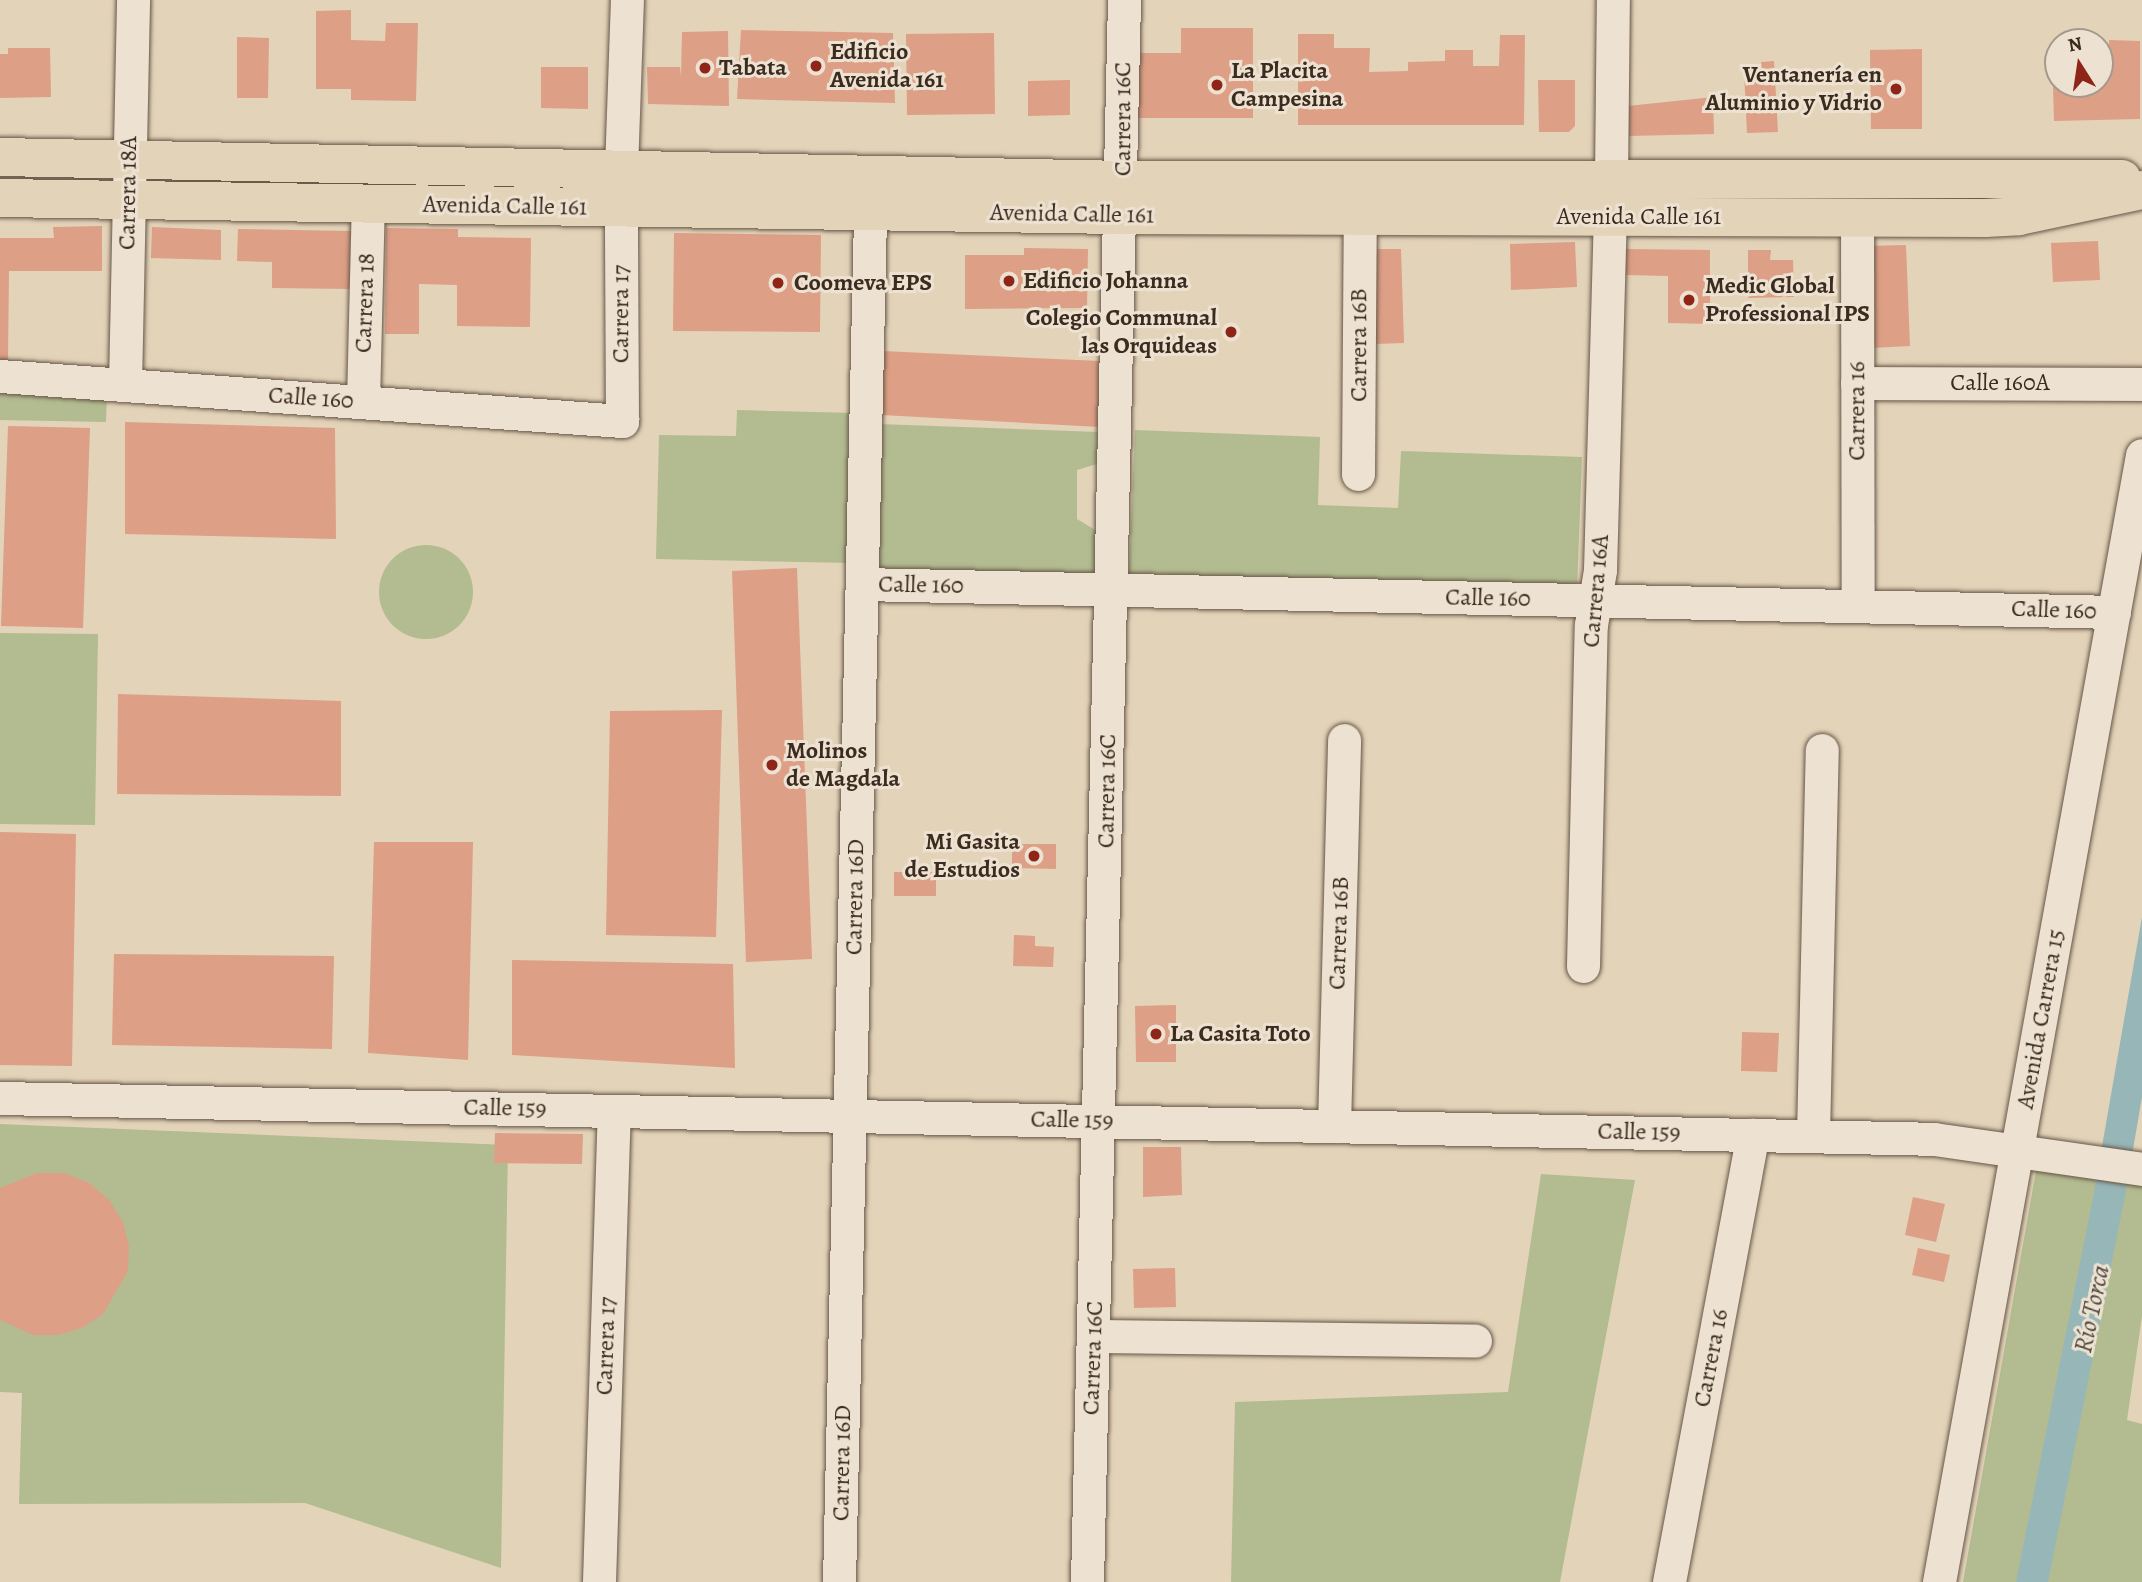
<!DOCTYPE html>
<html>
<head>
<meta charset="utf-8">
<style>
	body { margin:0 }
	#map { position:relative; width:2142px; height:1582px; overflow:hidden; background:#e3d3b9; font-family:Alegreya,serif }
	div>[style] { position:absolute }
	.green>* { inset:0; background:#b3bc90 }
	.round { border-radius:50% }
	.water>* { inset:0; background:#97b6b8 }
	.building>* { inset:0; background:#dd9f86 }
	.roads { filter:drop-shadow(0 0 2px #665646) drop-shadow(0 0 2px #665646) }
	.minor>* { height:33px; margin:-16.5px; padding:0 16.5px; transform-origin:16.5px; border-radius:16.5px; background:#ede2d2 }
	.major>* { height:38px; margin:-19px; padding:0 19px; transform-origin:19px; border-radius:19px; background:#e3d3b9 }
	.dots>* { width:19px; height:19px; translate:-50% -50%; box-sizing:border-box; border:4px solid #ede2d2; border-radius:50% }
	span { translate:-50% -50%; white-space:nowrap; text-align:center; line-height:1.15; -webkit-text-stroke:6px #ede2d2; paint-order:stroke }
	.poi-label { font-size:24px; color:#3c2c20; font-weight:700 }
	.left { translate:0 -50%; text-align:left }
	.right { translate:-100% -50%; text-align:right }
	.street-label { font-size:24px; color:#3c2c20 }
	.water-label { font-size:26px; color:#4e483e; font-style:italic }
	.north { position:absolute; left:2044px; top:28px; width:70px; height:70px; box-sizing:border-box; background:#ede2d2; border:2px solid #a6998b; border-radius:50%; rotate:348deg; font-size:19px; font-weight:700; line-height:28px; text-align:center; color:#3c2c20 }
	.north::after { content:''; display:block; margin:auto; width:24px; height:32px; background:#8f2418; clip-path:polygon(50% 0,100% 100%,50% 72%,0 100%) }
</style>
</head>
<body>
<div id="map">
	<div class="green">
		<div style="clip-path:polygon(0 386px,107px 392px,106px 422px,0 420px)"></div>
		<div style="clip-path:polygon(737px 410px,855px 413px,851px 563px,656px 559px,659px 435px,736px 436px)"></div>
		<div style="clip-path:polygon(878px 424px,1098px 432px,1097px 464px,1077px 470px,1077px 519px,1097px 531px,1095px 576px,873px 568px)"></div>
		<div style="clip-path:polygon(1135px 430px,1320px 437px,1318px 505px,1398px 508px,1401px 451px,1582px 457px,1577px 589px,1129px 573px)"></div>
		<div class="round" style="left:379px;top:545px;width:94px;height:94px"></div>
		<div style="clip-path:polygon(0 633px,98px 634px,95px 825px,0 824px)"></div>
		<div style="clip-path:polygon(0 1124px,508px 1145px,501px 1568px,305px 1503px,19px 1504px,22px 1393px,0 1392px)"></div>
		<div style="clip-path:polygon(2036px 1171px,2142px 1182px,2142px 1316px,2127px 1420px,2142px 1424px,2142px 1582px,1963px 1582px)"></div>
		<div style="clip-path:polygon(1541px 1174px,1635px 1180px,1560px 1582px,1231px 1582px,1235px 1402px,1508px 1392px)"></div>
	</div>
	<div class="water">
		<div style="clip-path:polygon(2142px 917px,2142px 1097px,2125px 1196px,2048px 1582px,2016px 1582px,2093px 1198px)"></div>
	</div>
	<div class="building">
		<div style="clip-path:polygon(351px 10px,351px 40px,385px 41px,386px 23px,418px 23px,416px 101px,351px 100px,351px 89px,316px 89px,316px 11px)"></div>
		<div style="clip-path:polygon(1181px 28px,1253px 28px,1253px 118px,1130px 118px,1130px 53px,1181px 53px)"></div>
		<div style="clip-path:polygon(741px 30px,893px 33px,895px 103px,737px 99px)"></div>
		<div style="clip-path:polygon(728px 31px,729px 106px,648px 104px,647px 67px,680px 67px,681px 77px,682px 32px)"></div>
		<div style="clip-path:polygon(994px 33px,995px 114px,907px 115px,906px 34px)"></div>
		<div style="clip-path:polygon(1298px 34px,1334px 34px,1334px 48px,1370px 48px,1369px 72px,1408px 71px,1408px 62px,1445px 61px,1445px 50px,1473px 50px,1473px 66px,1499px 66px,1500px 35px,1525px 35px,1524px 125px,1298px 125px)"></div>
		<div style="clip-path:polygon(237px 37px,269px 38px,268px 98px,237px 98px)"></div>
		<div style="clip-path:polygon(2109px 40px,2140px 41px,2140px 119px,2054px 121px,2053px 86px,2107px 84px)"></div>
		<div style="clip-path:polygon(8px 48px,50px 48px,51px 97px,0 98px,0 54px,8px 54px)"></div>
		<div style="clip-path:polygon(1922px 49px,1922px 129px,1871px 129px,1870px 50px)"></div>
		<div style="clip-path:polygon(1774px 61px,1778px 132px,1747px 133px,1744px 72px,1762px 71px,1761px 62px)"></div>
		<div style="clip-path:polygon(541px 67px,588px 67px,588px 109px,541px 108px)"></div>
		<div style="clip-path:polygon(1070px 80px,1070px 115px,1028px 116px,1028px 81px)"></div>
		<div style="clip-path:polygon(1538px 80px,1575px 80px,1575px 126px,1569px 132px,1539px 132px)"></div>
		<div style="clip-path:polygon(1713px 97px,1714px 134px,1629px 136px,1628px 106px)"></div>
		<div style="clip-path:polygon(102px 226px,102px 271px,9px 271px,8px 360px,0 360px,0 238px,54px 238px,53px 227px)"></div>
		<div style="clip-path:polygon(152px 227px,221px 230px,221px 260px,151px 258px)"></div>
		<div style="clip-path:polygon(386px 228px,458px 229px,458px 237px,531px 238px,530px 327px,457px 326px,457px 285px,419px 284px,419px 334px,385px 334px)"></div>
		<div style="clip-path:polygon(238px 229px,351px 231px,350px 289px,272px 288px,272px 262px,237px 261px)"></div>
		<div style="clip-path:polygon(674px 233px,821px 235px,820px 332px,673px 331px)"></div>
		<div style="clip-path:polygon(2098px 241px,2100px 280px,2053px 282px,2051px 243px)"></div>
		<div style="clip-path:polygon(1575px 242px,1577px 287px,1511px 290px,1510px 244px)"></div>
		<div style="clip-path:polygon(1906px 245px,1910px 346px,1871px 348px,1867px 246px)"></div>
		<div style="clip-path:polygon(1024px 248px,1088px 249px,1087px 308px,965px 309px,965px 255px,1024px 255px)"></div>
		<div style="clip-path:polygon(1372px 249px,1401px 249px,1404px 343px,1375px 344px)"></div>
		<div style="clip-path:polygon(1626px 249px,1710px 250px,1710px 324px,1668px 323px,1668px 276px,1625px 275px)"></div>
		<div style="clip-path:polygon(1748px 250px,1771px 250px,1770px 260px,1793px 260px,1794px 297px,1748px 298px)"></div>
		<div style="clip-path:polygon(882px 351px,1100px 361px,1100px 427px,882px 415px)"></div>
		<div style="clip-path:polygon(125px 422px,335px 428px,336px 539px,125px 534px)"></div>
		<div style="clip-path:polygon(8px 426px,90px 428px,83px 628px,1px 626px)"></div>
		<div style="clip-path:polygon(797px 568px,812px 959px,746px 962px,732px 571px)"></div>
		<div style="clip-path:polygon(118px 694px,341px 701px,341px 796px,117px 794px)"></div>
		<div style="clip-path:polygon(722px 710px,716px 937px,606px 935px,610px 711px)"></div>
		<div style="clip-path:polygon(0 832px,76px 834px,72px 1066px,0 1065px)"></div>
		<div style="clip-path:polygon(374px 842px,473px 842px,468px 1060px,368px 1053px)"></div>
		<div style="clip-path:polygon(1012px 844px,1056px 844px,1056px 869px,1012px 868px)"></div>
		<div style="clip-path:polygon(894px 872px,936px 872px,936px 896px,894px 896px)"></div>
		<div style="clip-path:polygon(1014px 935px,1035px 936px,1035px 946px,1054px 947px,1053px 967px,1013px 966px)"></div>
		<div style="clip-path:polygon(114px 954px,334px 956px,332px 1049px,112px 1045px)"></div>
		<div style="clip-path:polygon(512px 960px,733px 964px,735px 1068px,512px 1055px)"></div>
		<div style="clip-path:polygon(1176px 1005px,1176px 1062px,1136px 1062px,1135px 1006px)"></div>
		<div style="clip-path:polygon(1742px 1032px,1779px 1033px,1777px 1072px,1741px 1071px)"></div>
		<div style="clip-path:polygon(495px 1133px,583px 1134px,582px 1164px,494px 1163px)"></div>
		<div style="clip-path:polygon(1143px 1147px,1181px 1147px,1182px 1195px,1143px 1197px)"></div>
		<div style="clip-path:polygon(37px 1173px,64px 1173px,89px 1183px,109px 1200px,123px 1222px,129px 1246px,128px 1271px,103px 1314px,82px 1328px,58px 1335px,33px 1335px,0 1320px,0 1188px)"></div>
		<div style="clip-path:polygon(1913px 1197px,1945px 1204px,1936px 1242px,1905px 1235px)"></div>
		<div style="clip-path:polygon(1918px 1248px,1950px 1255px,1944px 1282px,1912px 1275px)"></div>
		<div style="clip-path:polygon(1175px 1268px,1176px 1307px,1134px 1308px,1133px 1269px)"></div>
	</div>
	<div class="roads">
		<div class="minor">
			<div style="left:621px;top:170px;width:170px;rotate:-88deg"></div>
			<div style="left:1611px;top:179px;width:179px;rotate:-89.4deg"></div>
			<div style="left:1857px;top:217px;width:389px;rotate:89.9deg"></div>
			<div style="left:0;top:376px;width:624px;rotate:4.14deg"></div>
			<div style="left:622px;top:421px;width:213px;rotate:-90.3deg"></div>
			<div style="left:1857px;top:383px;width:285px;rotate:0.2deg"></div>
			<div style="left:125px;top:385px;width:385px;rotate:-88.8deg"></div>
			<div style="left:363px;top:402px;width:198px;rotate:-88.6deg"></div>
			<div style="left:1358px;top:474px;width:258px;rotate:-89.6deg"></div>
			<div style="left:862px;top:584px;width:1252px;rotate:1.28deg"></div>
			<div style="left:1583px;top:966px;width:341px;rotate:-88.7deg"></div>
			<div style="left:1591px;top:625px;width:56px;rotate:-80.7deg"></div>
			<div style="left:1600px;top:570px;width:354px;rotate:-88.4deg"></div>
			<div style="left:0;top:1098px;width:1934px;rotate:1.21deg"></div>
			<div style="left:1934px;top:1139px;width:210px;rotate:8.2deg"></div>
			<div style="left:1334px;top:1126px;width:386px;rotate:-88.5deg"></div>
			<div style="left:1813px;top:1136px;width:386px;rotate:-88.7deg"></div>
			<div style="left:1093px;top:1336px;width:382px;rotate:0.7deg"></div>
			<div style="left:599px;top:1582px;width:471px;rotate:-88.2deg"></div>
			<div style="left:839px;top:1582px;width:1371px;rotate:-88.7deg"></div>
			<div style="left:1087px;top:1582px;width:1582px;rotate:-88.66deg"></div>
			<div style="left:1669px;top:1582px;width:455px;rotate:-79.4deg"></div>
			<div style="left:1939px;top:1582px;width:1145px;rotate:-79.79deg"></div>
		</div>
		<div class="major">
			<div style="left:0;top:157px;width:1122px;rotate:1.17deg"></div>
			<div style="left:1122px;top:180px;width:1000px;rotate:-0.06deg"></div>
			<div style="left:0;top:198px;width:1122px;rotate:0.87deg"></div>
			<div style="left:1122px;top:215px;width:863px;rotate:0.2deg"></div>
			<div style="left:1985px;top:218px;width:34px;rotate:-3deg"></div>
			<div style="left:2019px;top:216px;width:126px;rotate:-11.9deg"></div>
		</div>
	</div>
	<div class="dots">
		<div style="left:816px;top:66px;background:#8f2418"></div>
		<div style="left:705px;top:68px;background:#8f2418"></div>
		<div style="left:1217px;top:85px;background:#8f2418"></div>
		<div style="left:1896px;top:89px;background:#8f2418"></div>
		<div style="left:1009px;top:281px;background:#8f2418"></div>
		<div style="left:778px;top:283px;background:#8f2418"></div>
		<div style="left:1689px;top:300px;background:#8f2418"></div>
		<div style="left:1231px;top:332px;background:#8f2418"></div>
		<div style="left:772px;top:765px;background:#8f2418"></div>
		<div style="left:1034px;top:856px;background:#8f2418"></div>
		<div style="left:1156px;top:1034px;background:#8f2418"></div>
	</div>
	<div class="poi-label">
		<span class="left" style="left:830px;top:66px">Edificio<br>Avenida 161</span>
		<span class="left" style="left:719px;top:68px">Tabata</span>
		<span class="left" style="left:1231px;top:85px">La Placita<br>Campesina</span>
		<span class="right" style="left:1882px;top:89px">Ventanería en<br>Aluminio y Vidrio</span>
		<span class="left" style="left:1023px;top:281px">Edificio Johanna</span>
		<span class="left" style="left:794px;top:283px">Coomeva EPS</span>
		<span class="left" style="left:1705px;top:300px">Medic Global<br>Professional IPS</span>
		<span class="right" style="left:1217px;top:332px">Colegio Communal<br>las Orquideas</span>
		<span class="left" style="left:786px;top:765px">Molinos<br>de Magdala</span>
		<span class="right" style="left:1020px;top:856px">Mi Gasita<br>de Estudios</span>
		<span class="left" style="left:1170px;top:1034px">La Casita Toto</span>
	</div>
	<div class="street-label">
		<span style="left:1123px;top:119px;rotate:-90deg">Carrera 16C</span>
		<span style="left:128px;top:193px;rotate:-89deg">Carrera 18A</span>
		<span style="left:505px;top:206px;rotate:1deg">Avenida Calle 161</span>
		<span style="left:1072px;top:214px;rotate:1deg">Avenida Calle 161</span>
		<span style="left:1639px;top:217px">Avenida Calle 161</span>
		<span style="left:365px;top:303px;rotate:-88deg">Carrera 18</span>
		<span style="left:621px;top:314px;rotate:-90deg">Carrera 17</span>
		<span style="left:1359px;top:345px;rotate:-90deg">Carrera 16B</span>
		<span style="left:2000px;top:383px">Calle 160A</span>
		<span style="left:311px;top:398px;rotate:4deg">Calle 160</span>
		<span style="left:1857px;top:411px;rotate:-90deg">Carrera 16</span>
		<span style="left:921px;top:585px;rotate:1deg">Calle 160</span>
		<span style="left:1596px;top:591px;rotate:-85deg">Carrera 16A</span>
		<span style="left:1488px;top:598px;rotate:1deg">Calle 160</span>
		<span style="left:2054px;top:610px;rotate:2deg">Calle 160</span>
		<span style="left:1107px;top:791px;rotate:-89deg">Carrera 16C</span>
		<span style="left:855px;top:897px;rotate:-89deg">Carrera 16D</span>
		<span style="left:1339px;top:933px;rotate:-88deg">Carrera 16B</span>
		<span style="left:2041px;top:1019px;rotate:-80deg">Avenida Carrera 15</span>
		<span style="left:505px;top:1108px;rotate:1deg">Calle 159</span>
		<span style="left:1072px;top:1120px;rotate:1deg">Calle 159</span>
		<span style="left:1639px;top:1132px;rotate:1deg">Calle 159</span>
		<span style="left:606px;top:1346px;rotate:-88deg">Carrera 17</span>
		<span style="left:1093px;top:1358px;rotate:-88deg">Carrera 16C</span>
		<span style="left:1711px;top:1358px;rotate:-79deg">Carrera 16</span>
		<span style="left:842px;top:1463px;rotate:-89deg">Carrera 16D</span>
	</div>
	<div class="water-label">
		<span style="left:2092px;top:1309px;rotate:-78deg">Río Torca</span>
	</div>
	<div class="north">N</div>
</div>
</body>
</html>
